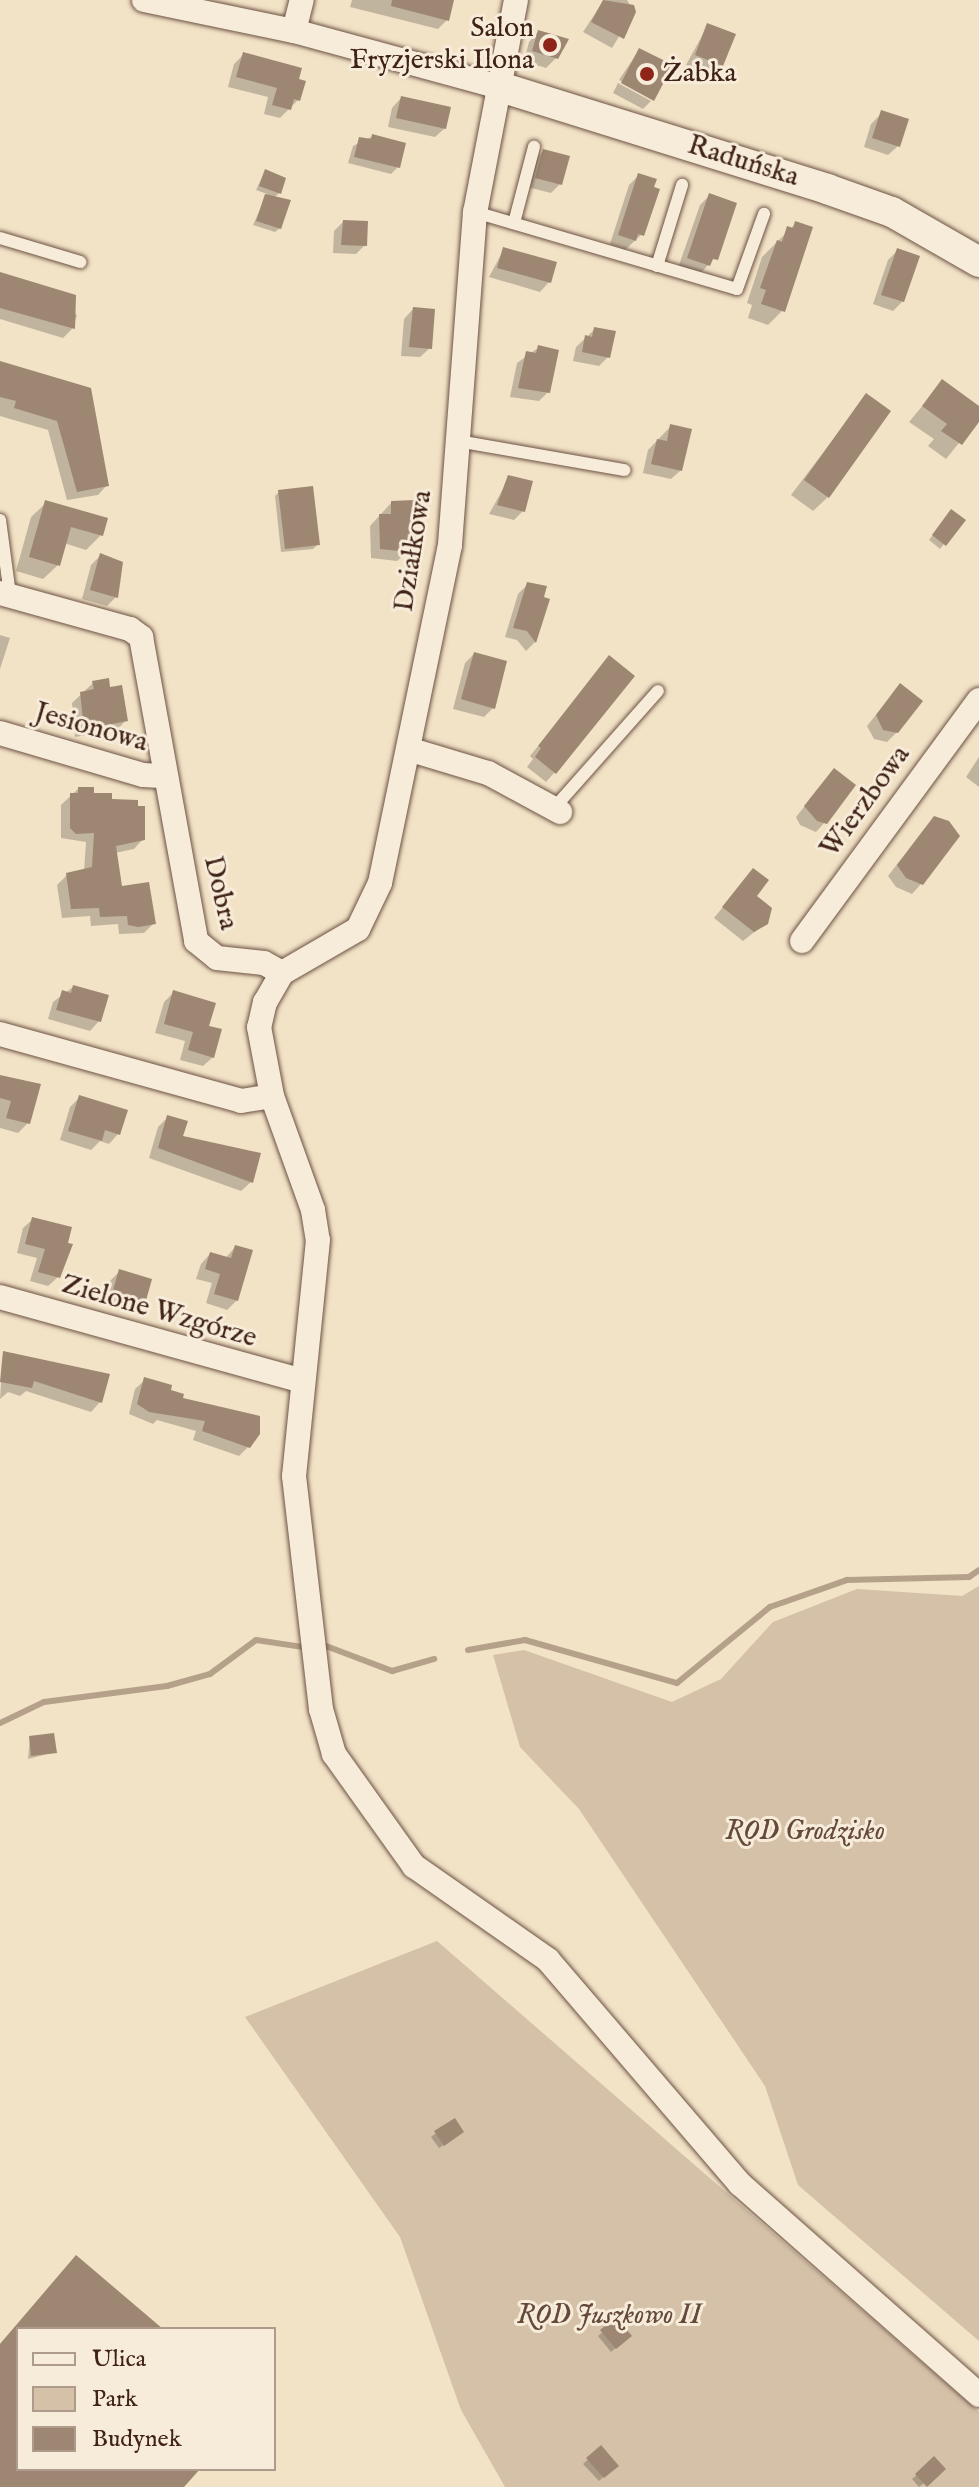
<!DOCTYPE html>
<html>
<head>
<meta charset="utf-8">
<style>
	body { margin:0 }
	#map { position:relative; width:979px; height:2487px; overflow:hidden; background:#f2e2c6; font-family:"IM FELL English",serif }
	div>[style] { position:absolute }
	.green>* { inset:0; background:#d4c1a8 }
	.shadow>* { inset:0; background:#0003 }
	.stream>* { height:6px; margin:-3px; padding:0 3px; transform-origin:3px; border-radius:3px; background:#b5a18a }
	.building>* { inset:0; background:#9d8672 }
	.roads { filter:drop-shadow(0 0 2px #6c5243) drop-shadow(0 0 2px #6c5243) }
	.service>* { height:12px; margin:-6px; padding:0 6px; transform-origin:6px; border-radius:6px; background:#f7ecda }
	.minor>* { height:24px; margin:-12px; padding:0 12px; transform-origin:12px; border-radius:12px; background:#f7ecda }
	.tertiary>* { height:30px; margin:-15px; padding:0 15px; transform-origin:15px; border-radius:15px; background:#f7ecda }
	.dots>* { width:22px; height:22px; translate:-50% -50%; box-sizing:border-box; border:4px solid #f7ecda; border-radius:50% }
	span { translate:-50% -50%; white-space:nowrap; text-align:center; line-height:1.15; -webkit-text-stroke:6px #f7ecda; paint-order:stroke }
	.poi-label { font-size:28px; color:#402217 }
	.right { translate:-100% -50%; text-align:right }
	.left { translate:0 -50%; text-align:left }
	.street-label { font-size:28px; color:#402217 }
	.park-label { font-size:28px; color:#654a3b; font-style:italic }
	.legend { position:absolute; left:16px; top:2327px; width:260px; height:144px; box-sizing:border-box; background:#f7ecda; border:2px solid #ae9b8c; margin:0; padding:10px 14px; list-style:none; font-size:24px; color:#402217 }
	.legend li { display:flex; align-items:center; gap:16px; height:40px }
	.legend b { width:40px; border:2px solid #ae9b8c }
</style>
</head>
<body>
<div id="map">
	<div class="green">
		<div style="clip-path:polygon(979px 1586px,979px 2341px,798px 2185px,765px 2086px,579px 1809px,520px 1747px,493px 1655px,524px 1650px,672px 1702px,721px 1679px,773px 1622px,857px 1589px,962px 1596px)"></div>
		<div style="clip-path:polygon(437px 1941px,979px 2412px,979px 2487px,505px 2487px,461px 2410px,400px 2237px,245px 2017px)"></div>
	</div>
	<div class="shadow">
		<div style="clip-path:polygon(352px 0,452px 0,447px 20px,438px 29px,350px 7px)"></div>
		<div style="clip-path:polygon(604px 0,627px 0,634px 12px,612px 48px,583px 32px)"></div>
		<div style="clip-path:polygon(708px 25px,721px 65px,712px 75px,686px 65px)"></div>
		<div style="clip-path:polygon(538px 32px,556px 58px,546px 68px,524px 61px,529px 42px)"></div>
		<div style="clip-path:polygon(639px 50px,652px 97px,619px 80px)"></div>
		<div style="clip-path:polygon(244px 54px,297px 80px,298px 100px,280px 118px,264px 114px,268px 97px,228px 87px,234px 64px)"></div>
		<div style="clip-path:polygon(618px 83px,651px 101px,643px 109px,613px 93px)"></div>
		<div style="clip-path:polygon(401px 98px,445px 128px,435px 137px,388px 127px,392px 108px)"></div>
		<div style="clip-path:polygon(881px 114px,898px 146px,888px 155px,864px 147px,871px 124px)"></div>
		<div style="clip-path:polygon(373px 136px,398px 167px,391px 174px,348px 163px,353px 146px)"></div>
		<div style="clip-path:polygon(543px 151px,560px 184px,551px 193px,527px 187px,534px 161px)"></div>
		<div style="clip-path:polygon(265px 171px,279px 193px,274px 198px,280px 228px,275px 232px,253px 225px,267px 194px,256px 190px)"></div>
		<div style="clip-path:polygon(639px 175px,642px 234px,625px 250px,610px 244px,629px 185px)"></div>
		<div style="clip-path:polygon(709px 196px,708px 265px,699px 275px,678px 268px,700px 205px)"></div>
		<div style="clip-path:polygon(343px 222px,365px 245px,356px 254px,333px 253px,334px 231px)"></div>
		<div style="clip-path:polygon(796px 223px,783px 310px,768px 325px,748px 318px,752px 305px,747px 303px,762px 257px)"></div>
		<div style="clip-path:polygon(504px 249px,549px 282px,540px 292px,489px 277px)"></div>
		<div style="clip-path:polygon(897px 251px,903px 301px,893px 311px,873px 304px,888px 260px)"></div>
		<div style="clip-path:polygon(0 275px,77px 315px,73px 328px,63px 338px,0 319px)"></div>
		<div style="clip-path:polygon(413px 309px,430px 348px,420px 357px,401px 356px,404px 319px)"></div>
		<div style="clip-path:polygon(595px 329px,608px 357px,599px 366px,573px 361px,576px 347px)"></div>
		<div style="clip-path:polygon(538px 348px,548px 392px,539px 401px,510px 397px,517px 363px)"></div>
		<div style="clip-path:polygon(0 363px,90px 390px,107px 485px,98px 495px,67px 500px,48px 430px,0 416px)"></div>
		<div style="clip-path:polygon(943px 381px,979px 408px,979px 418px,946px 459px,928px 446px,934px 439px,909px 422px)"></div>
		<div style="clip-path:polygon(866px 396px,828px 497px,813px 511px,791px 495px)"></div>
		<div style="clip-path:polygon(671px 426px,681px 470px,671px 479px,643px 473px,648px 450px)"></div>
		<div style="clip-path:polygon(509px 478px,523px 511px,514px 520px,489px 514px)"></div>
		<div style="clip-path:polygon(279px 492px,318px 544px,313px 549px,281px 552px,275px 496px)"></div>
		<div style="clip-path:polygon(46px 503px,101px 535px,86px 550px,64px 543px,58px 565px,43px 579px,16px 571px,31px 517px)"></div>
		<div style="clip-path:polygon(391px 503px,414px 547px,397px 561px,371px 558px,370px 526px)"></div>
		<div style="clip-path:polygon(947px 516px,963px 520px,940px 549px,929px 540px)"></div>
		<div style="clip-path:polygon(101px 555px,116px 597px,107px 606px,82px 599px,91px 565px)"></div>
		<div style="clip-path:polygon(528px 584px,547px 600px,535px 642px,526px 651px,517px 640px,505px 637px,518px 594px)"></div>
		<div style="clip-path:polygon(0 635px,10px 638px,0 669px)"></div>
		<div style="clip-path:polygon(474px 654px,493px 708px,484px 717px,453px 709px,465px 663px)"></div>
		<div style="clip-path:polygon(609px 658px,555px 772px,546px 782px,527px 767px,533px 759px,530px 756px)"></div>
		<div style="clip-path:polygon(93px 683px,108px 689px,126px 720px,117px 730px,75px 737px,72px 703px)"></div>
		<div style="clip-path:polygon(891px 696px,897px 732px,887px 742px,874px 739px,867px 726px)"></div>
		<div style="clip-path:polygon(979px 757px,979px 787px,966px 777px)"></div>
		<div style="clip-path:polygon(834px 770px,825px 822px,816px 832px,800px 825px,796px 817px)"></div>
		<div style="clip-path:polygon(78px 789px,110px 801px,143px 839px,134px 849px,115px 853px,120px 889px,154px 923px,144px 933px,119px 934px,118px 924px,91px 926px,90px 916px,62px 918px,57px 885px,67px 875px,84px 871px,86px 842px,61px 838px,61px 805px)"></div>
		<div style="clip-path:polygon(925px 828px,921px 884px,912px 894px,896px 887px,888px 876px)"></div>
		<div style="clip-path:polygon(753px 870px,754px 897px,766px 923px,743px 941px,714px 918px)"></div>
		<div style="clip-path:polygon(73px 987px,99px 1021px,90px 1031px,48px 1019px,53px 1002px)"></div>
		<div style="clip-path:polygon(173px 993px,207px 1027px,213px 1057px,203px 1066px,180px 1060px,185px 1041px,155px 1033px,164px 1002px)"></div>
		<div style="clip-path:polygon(0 1076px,28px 1123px,18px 1133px,0 1128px)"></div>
		<div style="clip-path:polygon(79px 1098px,118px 1134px,109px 1144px,100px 1141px,91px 1150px,60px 1140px,70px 1107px)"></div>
		<div style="clip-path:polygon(168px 1117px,181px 1138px,251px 1182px,241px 1191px,149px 1158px,158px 1127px)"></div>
		<div style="clip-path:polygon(33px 1219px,65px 1244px,58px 1277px,48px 1286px,30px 1281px,37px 1258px,17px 1253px,23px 1228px)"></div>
		<div style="clip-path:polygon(235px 1247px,237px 1300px,227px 1310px,206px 1303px,212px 1283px,196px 1279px,201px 1264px,210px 1254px,225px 1259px)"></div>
		<div style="clip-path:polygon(119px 1272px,143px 1302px,133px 1312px,103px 1304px,110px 1281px)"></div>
		<div style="clip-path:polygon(3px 1353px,100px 1402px,91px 1412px,26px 1391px,20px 1396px,8px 1392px,0 1399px)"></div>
		<div style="clip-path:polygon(145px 1380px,169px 1391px,249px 1446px,239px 1456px,193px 1440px,196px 1431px,157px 1420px,153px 1424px,129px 1414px,135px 1389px)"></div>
		<div style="clip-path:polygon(30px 1738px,55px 1752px,28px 1759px)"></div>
		<div style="clip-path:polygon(436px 2133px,458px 2136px,439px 2148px,431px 2137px)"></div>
		<div style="clip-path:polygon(76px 2258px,160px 2329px,18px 2329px,18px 2469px,197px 2469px,182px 2487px,0 2487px,0 2344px)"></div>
		<div style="clip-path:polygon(616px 2320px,625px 2340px,611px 2352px,598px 2336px)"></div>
		<div style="clip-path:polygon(601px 2448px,616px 2465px,599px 2481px,583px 2464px)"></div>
		<div style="clip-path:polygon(934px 2459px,943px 2469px,919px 2487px,912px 2479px)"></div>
	</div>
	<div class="stream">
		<div style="left:326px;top:1646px;width:71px;rotate:20.7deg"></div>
		<div style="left:392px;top:1671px;width:44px;rotate:-15.9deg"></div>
		<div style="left:468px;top:1650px;width:58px;rotate:-10deg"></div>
		<div style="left:525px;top:1640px;width:158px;rotate:15.8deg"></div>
		<div style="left:677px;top:1683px;width:120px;rotate:-39.3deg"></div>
		<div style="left:770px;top:1607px;width:82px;rotate:-19.3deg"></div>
		<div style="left:847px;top:1580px;width:122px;rotate:-1.4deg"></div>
		<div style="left:969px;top:1577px;width:12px;rotate:-35deg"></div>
		<div style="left:0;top:1723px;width:49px;rotate:-25.5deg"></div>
		<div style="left:44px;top:1702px;width:124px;rotate:-7.4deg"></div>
		<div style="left:167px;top:1686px;width:45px;rotate:-15.6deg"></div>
		<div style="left:210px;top:1674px;width:57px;rotate:-36.5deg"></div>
		<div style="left:256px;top:1640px;width:48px;rotate:8.5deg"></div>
	</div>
	<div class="building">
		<div style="clip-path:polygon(392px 0,454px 0,449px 21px,391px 6px)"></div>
		<div style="clip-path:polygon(603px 0,634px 5px,636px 12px,624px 39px,591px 22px)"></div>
		<div style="clip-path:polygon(707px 23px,736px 34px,723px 66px,695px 55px)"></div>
		<div style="clip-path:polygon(538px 30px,569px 39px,558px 59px,532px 51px)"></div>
		<div style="clip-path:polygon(639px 48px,673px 65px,654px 101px,621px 83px)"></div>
		<div style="clip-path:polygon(243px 52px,302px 68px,299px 79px,306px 81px,300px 101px,294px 99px,291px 110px,272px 105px,277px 88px,236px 77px)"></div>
		<div style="clip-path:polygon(401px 96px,451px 107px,446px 129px,396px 118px)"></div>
		<div style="clip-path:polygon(881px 110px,909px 119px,900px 147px,872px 138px)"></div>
		<div style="clip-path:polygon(372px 134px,406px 143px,400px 168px,354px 157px,359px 137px,371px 139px)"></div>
		<div style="clip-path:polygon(543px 149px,570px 156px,562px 185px,535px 178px)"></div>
		<div style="clip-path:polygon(265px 169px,286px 178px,281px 194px,259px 186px)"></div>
		<div style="clip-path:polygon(638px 173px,657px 179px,654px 187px,660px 189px,644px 236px,638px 234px,636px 241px,618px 235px)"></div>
		<div style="clip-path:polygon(709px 193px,737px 203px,718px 260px,713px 259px,710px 266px,687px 258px)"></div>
		<div style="clip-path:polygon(265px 194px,291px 200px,281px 229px,256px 221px)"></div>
		<div style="clip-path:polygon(343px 220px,368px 221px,367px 246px,341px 245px)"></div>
		<div style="clip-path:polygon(795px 221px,813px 227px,785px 312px,761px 304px,766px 290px,760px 288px,777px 240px,782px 242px,787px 226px,793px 228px)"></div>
		<div style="clip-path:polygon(503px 247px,557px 262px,551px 283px,497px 268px)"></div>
		<div style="clip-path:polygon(897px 248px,920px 256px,904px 302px,881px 295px)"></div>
		<div style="clip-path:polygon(0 272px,76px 295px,75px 329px,0 308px)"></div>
		<div style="clip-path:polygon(413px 307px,435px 309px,432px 349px,409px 347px)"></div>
		<div style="clip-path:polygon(594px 327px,616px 331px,610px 358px,582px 352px,585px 335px,592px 337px)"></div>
		<div style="clip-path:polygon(538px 345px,559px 350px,550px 393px,518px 388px,526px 351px,536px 353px)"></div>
		<div style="clip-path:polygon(0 361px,91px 388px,109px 486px,77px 492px,57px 421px,14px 408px,16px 401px,0 397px)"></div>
		<div style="clip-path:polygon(942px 379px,979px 406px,979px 422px,962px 445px,941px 431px,947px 424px,922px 406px)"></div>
		<div style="clip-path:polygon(866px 393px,891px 411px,829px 498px,804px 480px)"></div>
		<div style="clip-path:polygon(670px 424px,692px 429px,682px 471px,651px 464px,657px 439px,667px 441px)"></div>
		<div style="clip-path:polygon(508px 475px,533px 481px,525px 512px,497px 505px)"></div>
		<div style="clip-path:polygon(313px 486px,320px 545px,285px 549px,278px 490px)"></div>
		<div style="clip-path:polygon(45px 500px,108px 518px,103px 536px,71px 527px,60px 566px,29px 557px)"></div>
		<div style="clip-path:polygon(415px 500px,416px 547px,408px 552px,380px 549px,379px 514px,391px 514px,391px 501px)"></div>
		<div style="clip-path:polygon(951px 509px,966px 520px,946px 546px,932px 535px)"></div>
		<div style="clip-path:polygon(100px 553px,123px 562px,118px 598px,90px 590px)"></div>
		<div style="clip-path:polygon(527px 582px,547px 586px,544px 597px,550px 599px,536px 643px,527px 631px,513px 628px)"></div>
		<div style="clip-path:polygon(474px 652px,507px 661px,495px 709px,461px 699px)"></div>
		<div style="clip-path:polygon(609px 655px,635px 676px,556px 774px,535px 757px,541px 748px,538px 746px)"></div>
		<div style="clip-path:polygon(109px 678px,110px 687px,122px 685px,128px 721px,84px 729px,80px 692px,94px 689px,92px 681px)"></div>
		<div style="clip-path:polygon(900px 683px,923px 701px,898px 733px,883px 730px,876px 715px)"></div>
		<div style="clip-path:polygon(834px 768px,856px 785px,827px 824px,817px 821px,804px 806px)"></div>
		<div style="clip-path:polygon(78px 787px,94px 787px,94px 793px,112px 793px,112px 799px,138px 800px,138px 806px,145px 806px,145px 840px,116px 846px,122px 886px,149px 882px,156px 924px,138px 927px,128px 925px,127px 916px,100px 917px,99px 908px,71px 909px,66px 873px,92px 867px,94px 833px,76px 834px,70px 828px,70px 793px,78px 793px)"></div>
		<div style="clip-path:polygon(934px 816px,949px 821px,960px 836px,923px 885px,906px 878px,897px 865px)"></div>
		<div style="clip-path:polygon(753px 868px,769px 880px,757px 896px,772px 908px,768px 924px,754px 932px,722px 907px)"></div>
		<div style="clip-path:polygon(73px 985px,109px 995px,101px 1022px,56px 1010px,62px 990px,71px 993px)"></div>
		<div style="clip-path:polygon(173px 990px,216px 1003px,209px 1026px,222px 1029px,214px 1058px,188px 1050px,193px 1032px,164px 1024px)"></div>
		<div style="clip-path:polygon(0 1075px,41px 1084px,30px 1124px,6px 1118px,11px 1101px,0 1098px)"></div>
		<div style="clip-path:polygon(79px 1095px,128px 1110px,120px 1135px,105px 1130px,102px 1141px,68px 1131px)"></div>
		<div style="clip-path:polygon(167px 1115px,188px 1121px,183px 1136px,261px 1153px,253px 1183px,158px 1148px)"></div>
		<div style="clip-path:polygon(32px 1217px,72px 1227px,68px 1243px,73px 1244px,60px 1278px,38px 1272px,45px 1249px,25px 1244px)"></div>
		<div style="clip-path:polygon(235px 1245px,253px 1250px,238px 1301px,214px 1294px,220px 1274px,205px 1269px,210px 1252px,231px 1258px)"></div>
		<div style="clip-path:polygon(119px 1269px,152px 1279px,145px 1304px,112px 1294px)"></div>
		<div style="clip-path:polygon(3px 1351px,110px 1374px,102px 1403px,34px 1381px,32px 1388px,0 1382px)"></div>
		<div style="clip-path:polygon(144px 1377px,172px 1385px,171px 1390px,184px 1394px,183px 1398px,260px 1416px,260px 1434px,250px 1448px,202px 1431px,205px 1421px,149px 1412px,137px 1404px)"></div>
		<div style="clip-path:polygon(54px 1733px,57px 1753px,31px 1756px,29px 1736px)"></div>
		<div style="clip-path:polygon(455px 2118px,464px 2132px,444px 2146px,434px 2131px)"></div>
		<div style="clip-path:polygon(76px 2255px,163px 2329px,18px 2329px,18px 2469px,200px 2469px,184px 2487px,0 2487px,0 2344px)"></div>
		<div style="clip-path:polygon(616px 2317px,632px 2336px,616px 2349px,600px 2330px)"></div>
		<div style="clip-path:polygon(601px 2445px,619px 2466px,604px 2478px,586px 2458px)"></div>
		<div style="clip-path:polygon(934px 2456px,946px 2469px,927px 2487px,915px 2474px)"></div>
	</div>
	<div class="roads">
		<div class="service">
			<div style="left:475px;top:212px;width:273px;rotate:16.4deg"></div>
			<div style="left:737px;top:289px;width:80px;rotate:-70.2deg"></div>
			<div style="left:514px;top:223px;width:79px;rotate:-75.3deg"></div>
			<div style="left:0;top:238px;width:84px;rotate:16.7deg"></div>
			<div style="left:657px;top:266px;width:85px;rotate:-72.8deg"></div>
			<div style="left:458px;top:441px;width:169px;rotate:9.9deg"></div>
			<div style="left:0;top:520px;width:76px;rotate:82.4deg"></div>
			<div style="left:555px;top:807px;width:155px;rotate:-48.4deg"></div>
		</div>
		<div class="minor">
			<div style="left:144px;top:0;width:153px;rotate:11.7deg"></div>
			<div style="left:294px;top:31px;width:210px;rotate:15.2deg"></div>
			<div style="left:516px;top:0;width:216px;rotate:100.9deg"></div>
			<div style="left:475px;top:212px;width:334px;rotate:94.3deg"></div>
			<div style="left:450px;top:545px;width:345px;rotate:101.7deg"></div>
			<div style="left:380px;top:883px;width:51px;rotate:115.6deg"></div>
			<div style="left:358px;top:929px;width:88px;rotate:149.9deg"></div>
			<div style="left:282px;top:973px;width:34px;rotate:120deg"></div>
			<div style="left:265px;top:1002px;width:26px;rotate:103deg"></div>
			<div style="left:259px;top:1027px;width:70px;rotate:79.3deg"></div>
			<div style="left:272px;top:1096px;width:121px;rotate:70.2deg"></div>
			<div style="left:313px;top:1210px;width:30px;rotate:81deg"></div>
			<div style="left:318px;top:1240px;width:237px;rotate:95.8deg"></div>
			<div style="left:294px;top:1476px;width:235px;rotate:83.4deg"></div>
			<div style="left:321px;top:1709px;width:47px;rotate:73.9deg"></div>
			<div style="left:334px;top:1754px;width:138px;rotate:54.5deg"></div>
			<div style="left:414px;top:1866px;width:164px;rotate:35deg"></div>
			<div style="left:548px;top:1960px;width:295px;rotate:49.4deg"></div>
			<div style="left:740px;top:2184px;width:319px;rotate:41.4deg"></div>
			<div style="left:294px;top:31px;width:32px;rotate:-76deg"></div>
			<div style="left:0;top:593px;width:135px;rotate:15.5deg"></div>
			<div style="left:130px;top:629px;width:14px;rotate:36deg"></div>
			<div style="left:141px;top:637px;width:309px;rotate:79.7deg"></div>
			<div style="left:196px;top:941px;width:27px;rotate:39deg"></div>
			<div style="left:217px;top:958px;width:47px;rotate:6.1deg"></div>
			<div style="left:264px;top:963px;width:21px;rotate:29deg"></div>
			<div style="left:0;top:733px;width:149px;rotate:16.4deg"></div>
			<div style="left:143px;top:775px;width:22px;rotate:3deg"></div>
			<div style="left:408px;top:749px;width:84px;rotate:16.7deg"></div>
			<div style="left:488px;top:773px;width:82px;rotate:28.4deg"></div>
			<div style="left:802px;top:941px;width:299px;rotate:-53.7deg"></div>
			<div style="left:0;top:1034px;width:250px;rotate:15.5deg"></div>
			<div style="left:241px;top:1101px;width:31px;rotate:-9deg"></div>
			<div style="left:0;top:1297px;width:313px;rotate:15.5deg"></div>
		</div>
		<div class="tertiary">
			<div style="left:497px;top:86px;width:346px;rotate:17.3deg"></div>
			<div style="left:827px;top:189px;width:69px;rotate:19.5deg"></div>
			<div style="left:892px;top:212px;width:100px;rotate:29.9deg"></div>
		</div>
	</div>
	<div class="dots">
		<div style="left:550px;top:45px;background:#8f2418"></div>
		<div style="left:647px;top:74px;background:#8f2418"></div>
	</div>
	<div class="poi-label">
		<span class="right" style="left:534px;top:45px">Salon<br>Fryzjerski Ilona</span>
		<span class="left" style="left:663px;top:74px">Żabka</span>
	</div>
	<div class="street-label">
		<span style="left:743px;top:162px;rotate:17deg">Raduńska</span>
		<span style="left:414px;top:551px;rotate:-81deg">Działkowa</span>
		<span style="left:91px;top:728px;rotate:16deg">Jesionowa</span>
		<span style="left:866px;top:802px;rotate:-54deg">Wierzbowa</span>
		<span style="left:220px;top:893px;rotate:77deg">Dobra</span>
		<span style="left:159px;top:1312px;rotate:16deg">Zielone Wzgórze</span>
	</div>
	<div class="park-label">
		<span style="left:805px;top:1832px">ROD Grodzisko</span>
		<span style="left:609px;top:2316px">ROD Juszkowo II</span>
	</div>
	<ul class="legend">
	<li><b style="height:10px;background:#f7ecda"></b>Ulica</li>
	<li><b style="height:22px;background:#d4c1a8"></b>Park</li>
	<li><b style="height:22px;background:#9d8672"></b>Budynek</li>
	</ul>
</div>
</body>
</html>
